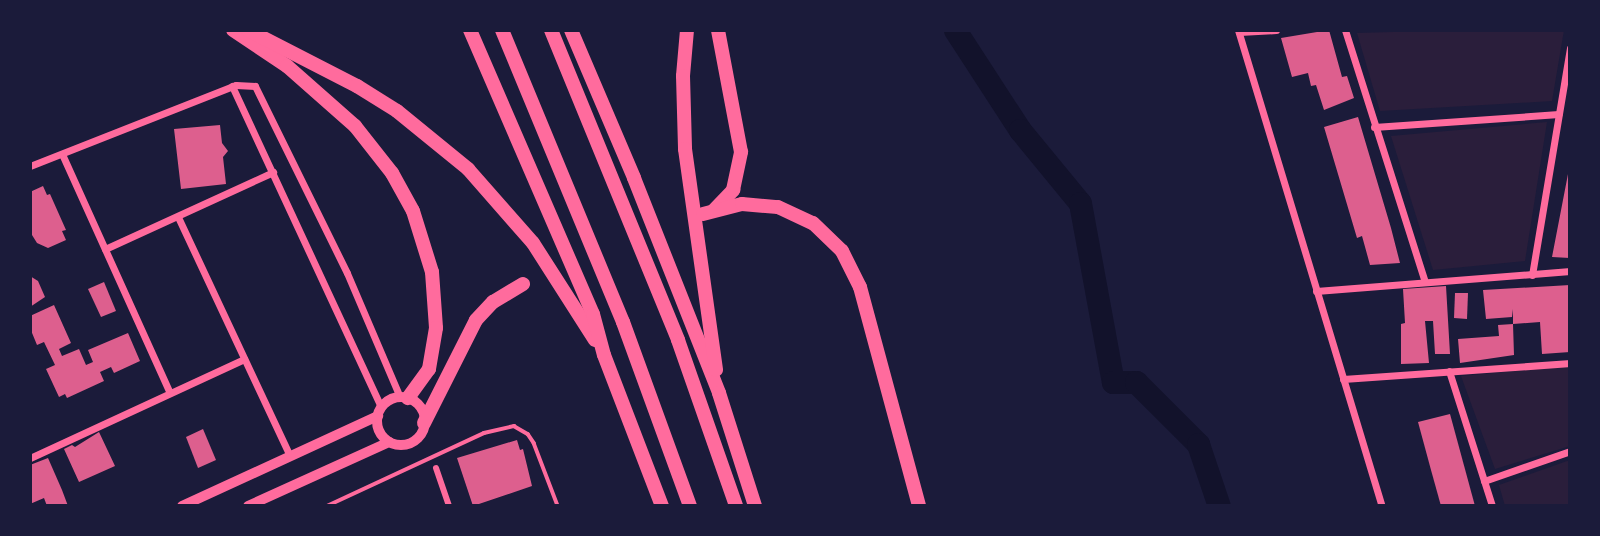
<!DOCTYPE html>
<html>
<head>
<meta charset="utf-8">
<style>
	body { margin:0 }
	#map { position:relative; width:1600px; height:536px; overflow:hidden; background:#1b1b3a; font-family:Signika,sans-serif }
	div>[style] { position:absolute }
	.green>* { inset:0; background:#2a1e3b }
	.river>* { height:23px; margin:-11.5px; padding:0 11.5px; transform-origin:11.5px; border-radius:11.5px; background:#12122b }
	.building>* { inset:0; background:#dd5f8e }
	.service>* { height:3.5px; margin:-1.75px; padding:0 1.75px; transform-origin:1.75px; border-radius:1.75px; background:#ff6b9d }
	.pedestrian>* { height:6px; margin:-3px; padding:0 3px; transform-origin:3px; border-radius:3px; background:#ff6b9d }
	.minor>* { height:7px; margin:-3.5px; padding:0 3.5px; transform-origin:3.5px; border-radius:3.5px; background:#ff6b9d }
	.secondary>* { height:10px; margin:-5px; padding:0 5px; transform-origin:5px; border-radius:5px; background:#ff6b9d }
	.secondary>.ring { margin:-5px; padding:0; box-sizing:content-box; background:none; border:10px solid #ff6b9d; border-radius:50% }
	.motorway>* { height:14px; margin:-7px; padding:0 7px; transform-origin:7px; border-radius:7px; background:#ff6b9d }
	span { translate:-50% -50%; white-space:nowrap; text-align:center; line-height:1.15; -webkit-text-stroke:5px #1b1b3a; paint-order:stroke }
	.frame { position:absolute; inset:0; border:32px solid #1b1b3a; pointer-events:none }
</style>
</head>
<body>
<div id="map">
	<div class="green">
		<div style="clip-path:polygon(1465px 30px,1564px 30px,1552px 101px,1380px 111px,1357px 33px)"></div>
		<div style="clip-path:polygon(1547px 122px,1525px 261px,1433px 270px,1391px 136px)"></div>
		<div style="clip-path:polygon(1570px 366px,1570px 446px,1495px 469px,1461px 376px)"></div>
		<div style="clip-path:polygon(1570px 460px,1570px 506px,1505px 506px,1499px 485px)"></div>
	</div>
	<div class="river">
		<div style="left:955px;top:30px;width:119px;rotate:57deg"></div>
		<div style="left:1020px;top:130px;width:94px;rotate:50.6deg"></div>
		<div style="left:1080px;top:203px;width:182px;rotate:79.6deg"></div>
		<div style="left:1113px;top:382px;width:23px"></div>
		<div style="left:1136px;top:382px;width:88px;rotate:45deg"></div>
		<div style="left:1198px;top:444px;width:65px;rotate:71.3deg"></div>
	</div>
	<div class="building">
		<div style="clip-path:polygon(1329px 30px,1342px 77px,1347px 76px,1354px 98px,1324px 110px,1316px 85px,1311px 86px,1308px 73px,1292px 77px,1281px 38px)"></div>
		<div style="clip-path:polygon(1358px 117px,1391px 228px,1400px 263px,1370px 265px,1362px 236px,1357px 238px,1324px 127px)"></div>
		<div style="clip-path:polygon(220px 125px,222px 143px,228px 151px,223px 157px,226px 184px,181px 189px,174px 129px)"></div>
		<div style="clip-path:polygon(1569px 163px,1570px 258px,1552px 257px,1568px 174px)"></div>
		<div style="clip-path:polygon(43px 186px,47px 195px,50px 194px,66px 230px,62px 231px,66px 240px,48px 248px,37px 243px,32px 235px,30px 244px,30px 192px)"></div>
		<div style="clip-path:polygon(30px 276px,38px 281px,45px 297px,30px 307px)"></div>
		<div style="clip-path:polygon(104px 282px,116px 311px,101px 317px,88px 289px)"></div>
		<div style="clip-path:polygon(1570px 285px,1570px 352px,1542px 354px,1540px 322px,1513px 324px,1513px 309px,1512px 317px,1486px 319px,1483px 290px)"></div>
		<div style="clip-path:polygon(1446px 286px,1450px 354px,1435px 354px,1433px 321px,1425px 321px,1429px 363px,1401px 364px,1401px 324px,1405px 323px,1403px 289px)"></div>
		<div style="clip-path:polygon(1455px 293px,1468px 293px,1467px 319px,1454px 318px)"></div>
		<div style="clip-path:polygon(54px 305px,71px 343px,59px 349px,62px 356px,79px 349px,86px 365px,93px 362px,88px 350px,128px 333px,140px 361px,114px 373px,111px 367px,100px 372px,104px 381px,67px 398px,65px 394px,59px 397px,46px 369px,55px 365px,44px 342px,37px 345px,30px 328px,30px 316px)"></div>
		<div style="clip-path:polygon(1513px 324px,1514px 355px,1460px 363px,1458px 339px,1499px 336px,1498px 325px)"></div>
		<div style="clip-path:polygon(1450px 414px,1453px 425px,1475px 506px,1441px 506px,1431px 470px,1418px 422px)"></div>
		<div style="clip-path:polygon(203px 429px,216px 460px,198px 468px,186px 437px)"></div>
		<div style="clip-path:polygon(99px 432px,115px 466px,79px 482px,64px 449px,72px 445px,75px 447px)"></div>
		<div style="clip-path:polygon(517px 440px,520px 450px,523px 449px,532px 486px,473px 506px,457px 458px)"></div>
		<div style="clip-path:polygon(48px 458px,62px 490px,68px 506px,47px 506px,44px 498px,30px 504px,30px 465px)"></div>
	</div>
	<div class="service">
		<div style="left:327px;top:506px;width:173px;rotate:-24.9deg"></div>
		<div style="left:484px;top:433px;width:31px;rotate:-13deg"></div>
		<div style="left:514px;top:426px;width:16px;rotate:30deg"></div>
		<div style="left:528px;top:434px;width:11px;rotate:56deg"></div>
		<div style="left:534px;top:443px;width:67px;rotate:69.1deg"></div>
	</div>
	<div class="pedestrian">
		<div style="left:436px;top:468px;width:40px;rotate:71.1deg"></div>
	</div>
	<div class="minor">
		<div style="left:1238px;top:30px;width:497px;rotate:73.2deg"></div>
		<div style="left:1345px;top:30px;width:264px;rotate:72.4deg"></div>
		<div style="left:1239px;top:32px;width:37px;rotate:-3deg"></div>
		<div style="left:232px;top:86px;width:354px;rotate:65.1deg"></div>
		<div style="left:1374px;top:127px;width:185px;rotate:-4deg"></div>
		<div style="left:62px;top:154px;width:262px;rotate:65.7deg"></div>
		<div style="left:30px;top:166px;width:221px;rotate:-21.5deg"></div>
		<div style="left:236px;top:85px;width:19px;rotate:3deg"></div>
		<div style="left:255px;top:86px;width:208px;rotate:63.8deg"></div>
		<div style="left:347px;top:273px;width:135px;rotate:66.9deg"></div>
		<div style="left:178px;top:217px;width:264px;rotate:64.9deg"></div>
		<div style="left:105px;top:249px;width:185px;rotate:-24.6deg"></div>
		<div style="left:1532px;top:275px;width:230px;rotate:-80.5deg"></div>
		<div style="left:1316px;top:291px;width:255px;rotate:-4.5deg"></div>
		<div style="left:1449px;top:371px;width:142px;rotate:72.3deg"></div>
		<div style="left:1343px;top:379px;width:228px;rotate:-4deg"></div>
		<div style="left:30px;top:458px;width:236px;rotate:-24.8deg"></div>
		<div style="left:1484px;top:481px;width:91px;rotate:-19.2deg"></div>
	</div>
	<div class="secondary">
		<div class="ring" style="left:377px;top:397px;width:38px;height:38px"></div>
		<div style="left:182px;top:506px;width:216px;rotate:-24.7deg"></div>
		<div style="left:248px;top:506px;width:155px;rotate:-24.4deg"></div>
	</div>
	<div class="motorway">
		<div style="left:233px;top:30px;width:65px;rotate:33.7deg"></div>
		<div style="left:287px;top:66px;width:91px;rotate:41.4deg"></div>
		<div style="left:355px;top:126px;width:60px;rotate:51.8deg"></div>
		<div style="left:392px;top:173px;width:43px;rotate:61.1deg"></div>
		<div style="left:413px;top:211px;width:64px;rotate:72.7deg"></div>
		<div style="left:432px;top:272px;width:56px;rotate:85.9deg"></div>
		<div style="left:436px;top:328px;width:42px;rotate:99.7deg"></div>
		<div style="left:429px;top:369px;width:36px;rotate:126deg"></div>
		<div style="left:248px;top:30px;width:123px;rotate:27.2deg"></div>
		<div style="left:357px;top:86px;width:47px;rotate:32deg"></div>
		<div style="left:397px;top:111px;width:92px;rotate:39.2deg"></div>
		<div style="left:468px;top:169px;width:98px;rotate:48.7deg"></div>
		<div style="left:533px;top:243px;width:115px;rotate:57.4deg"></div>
		<div style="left:470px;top:30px;width:309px;rotate:66.6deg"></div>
		<div style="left:593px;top:314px;width:42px;rotate:75deg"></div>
		<div style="left:604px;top:355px;width:162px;rotate:69deg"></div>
		<div style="left:502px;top:30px;width:316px;rotate:67.5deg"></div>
		<div style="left:623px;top:322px;width:196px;rotate:70deg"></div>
		<div style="left:551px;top:30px;width:335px;rotate:67.7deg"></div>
		<div style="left:678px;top:340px;width:176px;rotate:70.7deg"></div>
		<div style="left:571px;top:30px;width:161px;rotate:66.9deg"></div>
		<div style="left:634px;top:178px;width:231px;rotate:68.4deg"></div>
		<div style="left:719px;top:393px;width:119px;rotate:72.3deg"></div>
		<div style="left:687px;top:30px;width:46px;rotate:95deg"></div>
		<div style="left:683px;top:76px;width:73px;rotate:88.4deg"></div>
		<div style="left:685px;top:149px;width:223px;rotate:82deg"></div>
		<div style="left:714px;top:210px;width:28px;rotate:-46deg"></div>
		<div style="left:733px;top:190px;width:39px;rotate:-78deg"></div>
		<div style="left:741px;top:152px;width:124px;rotate:-100.7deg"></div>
		<div style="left:703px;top:214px;width:40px;rotate:-14.4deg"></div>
		<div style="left:742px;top:204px;width:36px;rotate:5deg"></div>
		<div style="left:778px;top:207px;width:38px;rotate:25deg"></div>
		<div style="left:813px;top:223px;width:40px;rotate:44deg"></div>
		<div style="left:842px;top:251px;width:40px;rotate:63.4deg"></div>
		<div style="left:860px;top:287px;width:227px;rotate:74.9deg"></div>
		<div style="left:424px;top:423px;width:115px;rotate:-63.2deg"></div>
		<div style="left:476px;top:320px;width:25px;rotate:-47deg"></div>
		<div style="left:493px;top:302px;width:35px;rotate:-31deg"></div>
	</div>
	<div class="frame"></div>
</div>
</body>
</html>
